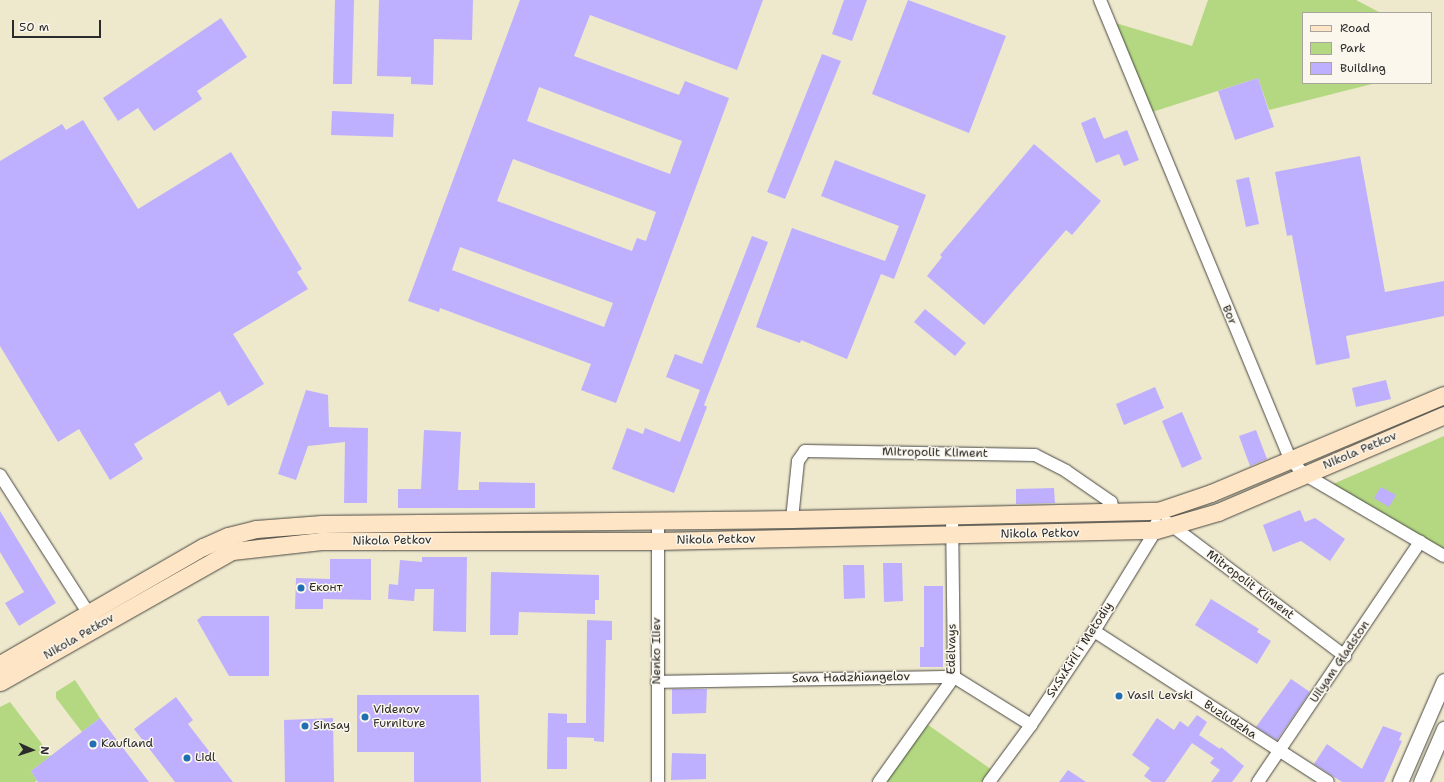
<!DOCTYPE html>
<html>
<head>
<meta charset="utf-8">
<style>
	body { margin:0 }
	#map { position:relative; width:1444px; height:782px; overflow:hidden; background:#eee8cc; font-family:"Shantell Sans",sans-serif }
	div>[style] { position:absolute }
	.green>* { inset:0; background:#b4d881 }
	.building>* { inset:0; background:#beb0fe }
	.roads { filter:drop-shadow(0 0 1px #484743) drop-shadow(0 0 1px #484743) }
	.minor>* { height:12px; margin:-6px; padding:0 6px; transform-origin:6px; border-radius:6px; background:#fff }
	.tertiary>* { height:15px; margin:-7.5px; padding:0 7.5px; transform-origin:7.5px; border-radius:7.5px; background:#fff }
	.secondary>* { height:17px; margin:-8.5px; padding:0 8.5px; transform-origin:8.5px; border-radius:8.5px; background:#fde5c5 }
	.dots>* { width:11px; height:11px; translate:-50% -50%; box-sizing:border-box; border:2px solid #fbf7ec; border-radius:50% }
	span { translate:-50% -50%; white-space:nowrap; text-align:center; line-height:1.15; -webkit-text-stroke:3px #fbf7ec; paint-order:stroke }
	.street-label { font-size:12px; color:#2b2b2b }
	.poi-label { font-size:12px; color:#2b2b2b }
	.left { translate:0 -50%; text-align:left }
	.legend { position:absolute; left:1302px; top:12px; width:130px; height:72px; box-sizing:border-box; background:#fbf7ec; border:1px solid #a8a59f; margin:0; padding:5px 7px; list-style:none; font-size:12px; color:#2b2b2b }
	.legend li { display:flex; align-items:center; gap:8px; height:20px }
	.legend b { width:20px; border:1px solid #a8a59f }
	.north { position:absolute; left:12px; top:730px; width:40px; height:40px; -webkit-text-stroke:3px #fbf7ec; paint-order:stroke; rotate:93deg; font-size:11px; font-weight:700; line-height:16px; text-align:center; color:#2b2b2b }
	.north::after { content:''; display:block; margin:auto; width:14px; height:18px; background:#2b2b2b; clip-path:polygon(50% 0,100% 100%,50% 72%,0 100%) }
	.scale { position:absolute; left:12px; top:20px; width:89px; height:18px; box-sizing:border-box; border:2px solid #2b2b2b; border-top:0; padding-left:5px; font-size:12px; line-height:14px; white-space:nowrap; color:#2b2b2b; -webkit-text-stroke:3px #fbf7ec; paint-order:stroke }
</style>
</head>
<body>
<div id="map">
	<div class="green">
		<div style="clip-path:polygon(1208px 0,1356px 0,1381px 13px,1303px 13px,1303px 83px,1376px 83px,1269px 110px,1258px 78px,1146px 114px,1109px 21px,1192px 46px)"></div>
		<div style="clip-path:polygon(1444px 436px,1444px 556px,1333px 484px)"></div>
		<div style="clip-path:polygon(75px 680px,100px 718px,82px 732px,56px 698px,56px 692px)"></div>
		<div style="clip-path:polygon(10px 702px,51px 756px,31px 771px,37px 780px,35px 782px,0 782px,0 707px)"></div>
		<div style="clip-path:polygon(924px 722px,992px 770px,984px 782px,882px 782px)"></div>
	</div>
	<div class="building">
		<div style="clip-path:polygon(335px 0,354px 0,352px 84px,333px 84px)"></div>
		<div style="clip-path:polygon(379px 0,473px 0,472px 40px,434px 39px,433px 85px,411px 84px,411px 77px,377px 76px)"></div>
		<div style="clip-path:polygon(evenodd,520px 0,763px 0,737px 70px,590px 15px,574px 56px,679px 95px,685px 81px,729px 98px,616px 403px,581px 390px,591px 364px,440px 308px,439px 312px,408px 301px,520px 0,539px 87px,682px 141px,670px 174px,527px 121px,539px 87px,520px 0,513px 159px,656px 212px,646px 241px,637px 238px,632px 251px,497px 201px,513px 159px,520px 0,460px 247px,613px 303px,604px 327px,452px 270px,460px 247px)"></div>
		<div style="clip-path:polygon(844px 0,867px 0,852px 41px,832px 34px)"></div>
		<div style="clip-path:polygon(908px 0,1006px 36px,969px 133px,872px 94px)"></div>
		<div style="clip-path:polygon(221px 18px,247px 57px,197px 91px,202px 99px,154px 131px,138px 108px,118px 121px,103px 98px)"></div>
		<div style="clip-path:polygon(822px 54px,841px 61px,785px 199px,767px 192px)"></div>
		<div style="clip-path:polygon(1258px 78px,1274px 127px,1235px 140px,1218px 91px)"></div>
		<div style="clip-path:polygon(332px 111px,394px 114px,393px 137px,331px 135px)"></div>
		<div style="clip-path:polygon(1095px 117px,1104px 139px,1127px 130px,1139px 160px,1124px 166px,1119px 154px,1096px 163px,1081px 123px)"></div>
		<div style="clip-path:polygon(83px 120px,138px 209px,231px 152px,302px 269px,297px 272px,308px 289px,233px 334px,264px 384px,228px 406px,220px 391px,134px 444px,143px 459px,110px 480px,79px 429px,58px 442px,0 346px,0 161px,62px 124px,66px 130px)"></div>
		<div style="clip-path:polygon(1034px 144px,1101px 201px,1072px 235px,1066px 230px,984px 325px,927px 276px,942px 257px,940px 255px)"></div>
		<div style="clip-path:polygon(1360px 156px,1385px 292px,1444px 281px,1444px 316px,1346px 336px,1350px 358px,1316px 365px,1292px 235px,1287px 236px,1275px 172px)"></div>
		<div style="clip-path:polygon(835px 160px,926px 195px,894px 279px,881px 274px,847px 359px,801px 340px,800px 343px,756px 327px,792px 228px,885px 261px,899px 226px,821px 196px)"></div>
		<div style="clip-path:polygon(1249px 177px,1259px 224px,1246px 227px,1236px 180px)"></div>
		<div style="clip-path:polygon(752px 236px,768px 242px,704px 405px,707px 407px,674px 493px,612px 469px,627px 428px,643px 434px,645px 428px,680px 442px,700px 390px,666px 377px,675px 354px,702px 364px)"></div>
		<div style="clip-path:polygon(925px 309px,966px 343px,955px 356px,914px 322px)"></div>
		<div style="clip-path:polygon(1386px 380px,1391px 399px,1356px 407px,1352px 388px)"></div>
		<div style="clip-path:polygon(1155px 387px,1164px 408px,1124px 425px,1116px 404px)"></div>
		<div style="clip-path:polygon(306px 390px,328px 395px,329px 427px,368px 428px,367px 503px,344px 503px,345px 442px,308px 446px,296px 480px,278px 474px)"></div>
		<div style="clip-path:polygon(1182px 412px,1202px 459px,1182px 468px,1162px 421px)"></div>
		<div style="clip-path:polygon(424px 430px,461px 432px,458px 490px,479px 490px,479px 482px,535px 483px,535px 508px,398px 508px,398px 489px,421px 489px)"></div>
		<div style="clip-path:polygon(1256px 430px,1267px 459px,1250px 466px,1239px 436px)"></div>
		<div style="clip-path:polygon(1381px 487px,1396px 495px,1389px 507px,1374px 498px)"></div>
		<div style="clip-path:polygon(1054px 488px,1055px 503px,1016px 504px,1016px 489px)"></div>
		<div style="clip-path:polygon(1300px 510px,1305px 522px,1315px 518px,1345px 539px,1330px 561px,1301px 541px,1273px 552px,1263px 525px)"></div>
		<div style="clip-path:polygon(0 511px,56px 603px,19px 626px,5px 603px,24px 592px,0 552px)"></div>
		<div style="clip-path:polygon(422px 557px,467px 557px,466px 632px,433px 631px,434px 589px,415px 589px,414px 601px,388px 599px,389px 584px,398px 585px,400px 560px,422px 562px)"></div>
		<div style="clip-path:polygon(330px 559px,371px 559px,371px 600px,323px 599px,323px 609px,295px 609px,296px 578px,330px 579px)"></div>
		<div style="clip-path:polygon(883px 563px,902px 563px,903px 601px,884px 602px)"></div>
		<div style="clip-path:polygon(843px 565px,864px 565px,865px 598px,844px 599px)"></div>
		<div style="clip-path:polygon(491px 572px,599px 575px,599px 600px,595px 600px,595px 614px,519px 612px,518px 635px,490px 635px)"></div>
		<div style="clip-path:polygon(924px 586px,943px 586px,943px 667px,920px 667px,920px 647px,924px 647px)"></div>
		<div style="clip-path:polygon(1211px 599px,1259px 629px,1257px 632px,1271px 641px,1257px 664px,1195px 625px)"></div>
		<div style="clip-path:polygon(202px 616px,269px 616px,269px 676px,229px 676px,197px 620px)"></div>
		<div style="clip-path:polygon(587px 620px,612px 621px,612px 640px,606px 640px,604px 742px,594px 741px,594px 738px,567px 737px,567px 769px,547px 769px,548px 713px,567px 714px,567px 723px,586px 723px)"></div>
		<div style="clip-path:polygon(1291px 679px,1310px 692px,1277px 740px,1256px 727px)"></div>
		<div style="clip-path:polygon(672px 689px,707px 689px,706px 713px,672px 714px)"></div>
		<div style="clip-path:polygon(357px 695px,479px 695px,481px 782px,414px 782px,414px 752px,357px 752px)"></div>
		<div style="clip-path:polygon(176px 697px,193px 720px,188px 724px,233px 782px,175px 782px,134px 729px)"></div>
		<div style="clip-path:polygon(1197px 715px,1207px 722px,1199px 735px,1220px 749px,1221px 747px,1244px 766px,1232px 782px,1211px 782px,1220px 770px,1210px 763px,1214px 758px,1192px 743px,1165px 782px,1152px 782px,1144px 776px,1150px 768px,1132px 755px,1157px 718px,1174px 730px,1180px 721px,1188px 727px)"></div>
		<div style="clip-path:polygon(100px 718px,149px 782px,38px 782px,31px 771px)"></div>
		<div style="clip-path:polygon(333px 718px,334px 782px,285px 782px,284px 720px)"></div>
		<div style="clip-path:polygon(1383px 726px,1402px 733px,1399px 740px,1402px 741px,1384px 782px,1342px 782px,1314px 764px,1327px 744px,1362px 769px)"></div>
		<div style="clip-path:polygon(672px 753px,706px 754px,706px 779px,671px 780px)"></div>
		<div style="clip-path:polygon(1068px 770px,1086px 782px,1059px 782px)"></div>
	</div>
	<div class="roads">
		<div class="minor">
			<div style="left:1100px;top:0;width:497px;rotate:67.5deg"></div>
			<div style="left:1290px;top:459px;width:21px;rotate:47deg"></div>
			<div style="left:1304px;top:474px;width:162px;rotate:30.4deg"></div>
			<div style="left:0;top:475px;width:171px;rotate:57.4deg"></div>
			<div style="left:792px;top:519px;width:58px;rotate:-84.1deg"></div>
			<div style="left:798px;top:461px;width:12px;rotate:-55deg"></div>
			<div style="left:805px;top:451px;width:230px;rotate:1deg"></div>
			<div style="left:1035px;top:455px;width:35px;rotate:27deg"></div>
			<div style="left:1066px;top:471px;width:55px;rotate:34.6deg"></div>
			<div style="left:1111px;top:502px;width:11px;rotate:75deg"></div>
			<div style="left:658px;top:520px;width:262px;rotate:90deg"></div>
			<div style="left:1167px;top:522px;width:223px;rotate:37deg"></div>
			<div style="left:1094px;top:631px;width:278px;rotate:32.8deg"></div>
			<div style="left:657px;top:682px;width:297px;rotate:-1deg"></div>
			<div style="left:954px;top:677px;width:91px;rotate:31.9deg"></div>
			<div style="left:879px;top:782px;width:129px;rotate:-54.5deg"></div>
			<div style="left:954px;top:677px;width:161px;rotate:-90.7deg"></div>
			<div style="left:989px;top:782px;width:71px;rotate:-53.6deg"></div>
			<div style="left:1031px;top:725px;width:113px;rotate:-56.2deg"></div>
			<div style="left:1094px;top:631px;width:119px;rotate:-58.5deg"></div>
			<div style="left:1156px;top:530px;width:6px;rotate:-90deg"></div>
			<div style="left:1258px;top:782px;width:290px;rotate:-56deg"></div>
		</div>
		<div class="tertiary">
			<div style="left:1400px;top:782px;width:110px;rotate:-66.5deg"></div>
			<div style="left:1421px;top:782px;width:58px;rotate:-66.5deg"></div>
		</div>
		<div class="secondary">
			<div style="left:0;top:664px;width:234px;rotate:-30deg"></div>
			<div style="left:203px;top:547px;width:27px;rotate:-24deg"></div>
			<div style="left:228px;top:536px;width:29px;rotate:-14deg"></div>
			<div style="left:256px;top:529px;width:66px;rotate:-4.3deg"></div>
			<div style="left:322px;top:524px;width:470px;rotate:-0.6deg"></div>
			<div style="left:792px;top:519px;width:366px;rotate:-1.3deg"></div>
			<div style="left:1158px;top:511px;width:56px;rotate:-18.8deg"></div>
			<div style="left:1211px;top:493px;width:253px;rotate:-22.8deg"></div>
			<div style="left:0;top:682px;width:266px;rotate:-29.5deg"></div>
			<div style="left:232px;top:551px;width:90px;rotate:-6.4deg"></div>
			<div style="left:321px;top:541px;width:337px"></div>
			<div style="left:658px;top:541px;width:498px;rotate:-1.3deg"></div>
			<div style="left:1156px;top:530px;width:65px;rotate:-16.2deg"></div>
			<div style="left:1218px;top:512px;width:246px;rotate:-23.2deg"></div>
		</div>
	</div>
	<div class="dots">
		<div style="left:301px;top:588px;background:#1f6fb2"></div>
		<div style="left:1119px;top:696px;background:#1f6fb2"></div>
		<div style="left:365px;top:717px;background:#1f6fb2"></div>
		<div style="left:305px;top:726px;background:#1f6fb2"></div>
		<div style="left:93px;top:744px;background:#1f6fb2"></div>
		<div style="left:187px;top:758px;background:#1f6fb2"></div>
	</div>
	<div class="street-label">
		<span style="left:1229px;top:315px;rotate:67deg">Bor</span>
		<span style="left:1360px;top:451px;rotate:-23deg">Nikola Petkov</span>
		<span style="left:935px;top:453px;rotate:1deg">Mitropolit Kliment</span>
		<span style="left:1040px;top:534px;rotate:-1deg">Nikola Petkov</span>
		<span style="left:716px;top:540px;rotate:-1deg">Nikola Petkov</span>
		<span style="left:392px;top:541px;rotate:-1deg">Nikola Petkov</span>
		<span style="left:1250px;top:585px;rotate:37deg">Mitropolit Kliment</span>
		<span style="left:79px;top:637px;rotate:-30deg">Nikola Petkov</span>
		<span style="left:952px;top:649px;rotate:-89deg">Edelvays</span>
		<span style="left:1080px;top:650px;rotate:-57deg">Sv.Sv.Kiril i Metodiy</span>
		<span style="left:657px;top:651px;rotate:-90deg">Nenko Iliev</span>
		<span style="left:1340px;top:662px;rotate:-56deg">Uilyam Gladston</span>
		<span style="left:851px;top:678px;rotate:-1deg">Sava Hadzhiangelov</span>
		<span style="left:1230px;top:720px;rotate:33deg">Buzludzha</span>
	</div>
	<div class="poi-label">
		<span class="left" style="left:309px;top:588px">Еконт</span>
		<span class="left" style="left:1127px;top:696px">Vasil Levski</span>
		<span class="left" style="left:373px;top:717px">Videnov<br>Furniture</span>
		<span class="left" style="left:313px;top:726px">Sinsay</span>
		<span class="left" style="left:101px;top:744px">Kaufland</span>
		<span class="left" style="left:195px;top:758px">Lidl</span>
	</div>
	<ul class="legend">
	<li><b style="height:5px;background:#fde5c5"></b>Road</li>
	<li><b style="height:11px;background:#b4d881"></b>Park</li>
	<li><b style="height:11px;background:#beb0fe"></b>Building</li>
	</ul>
	<div class="north">N</div>
	<div class="scale">50 m</div>
</div>
</body>
</html>
